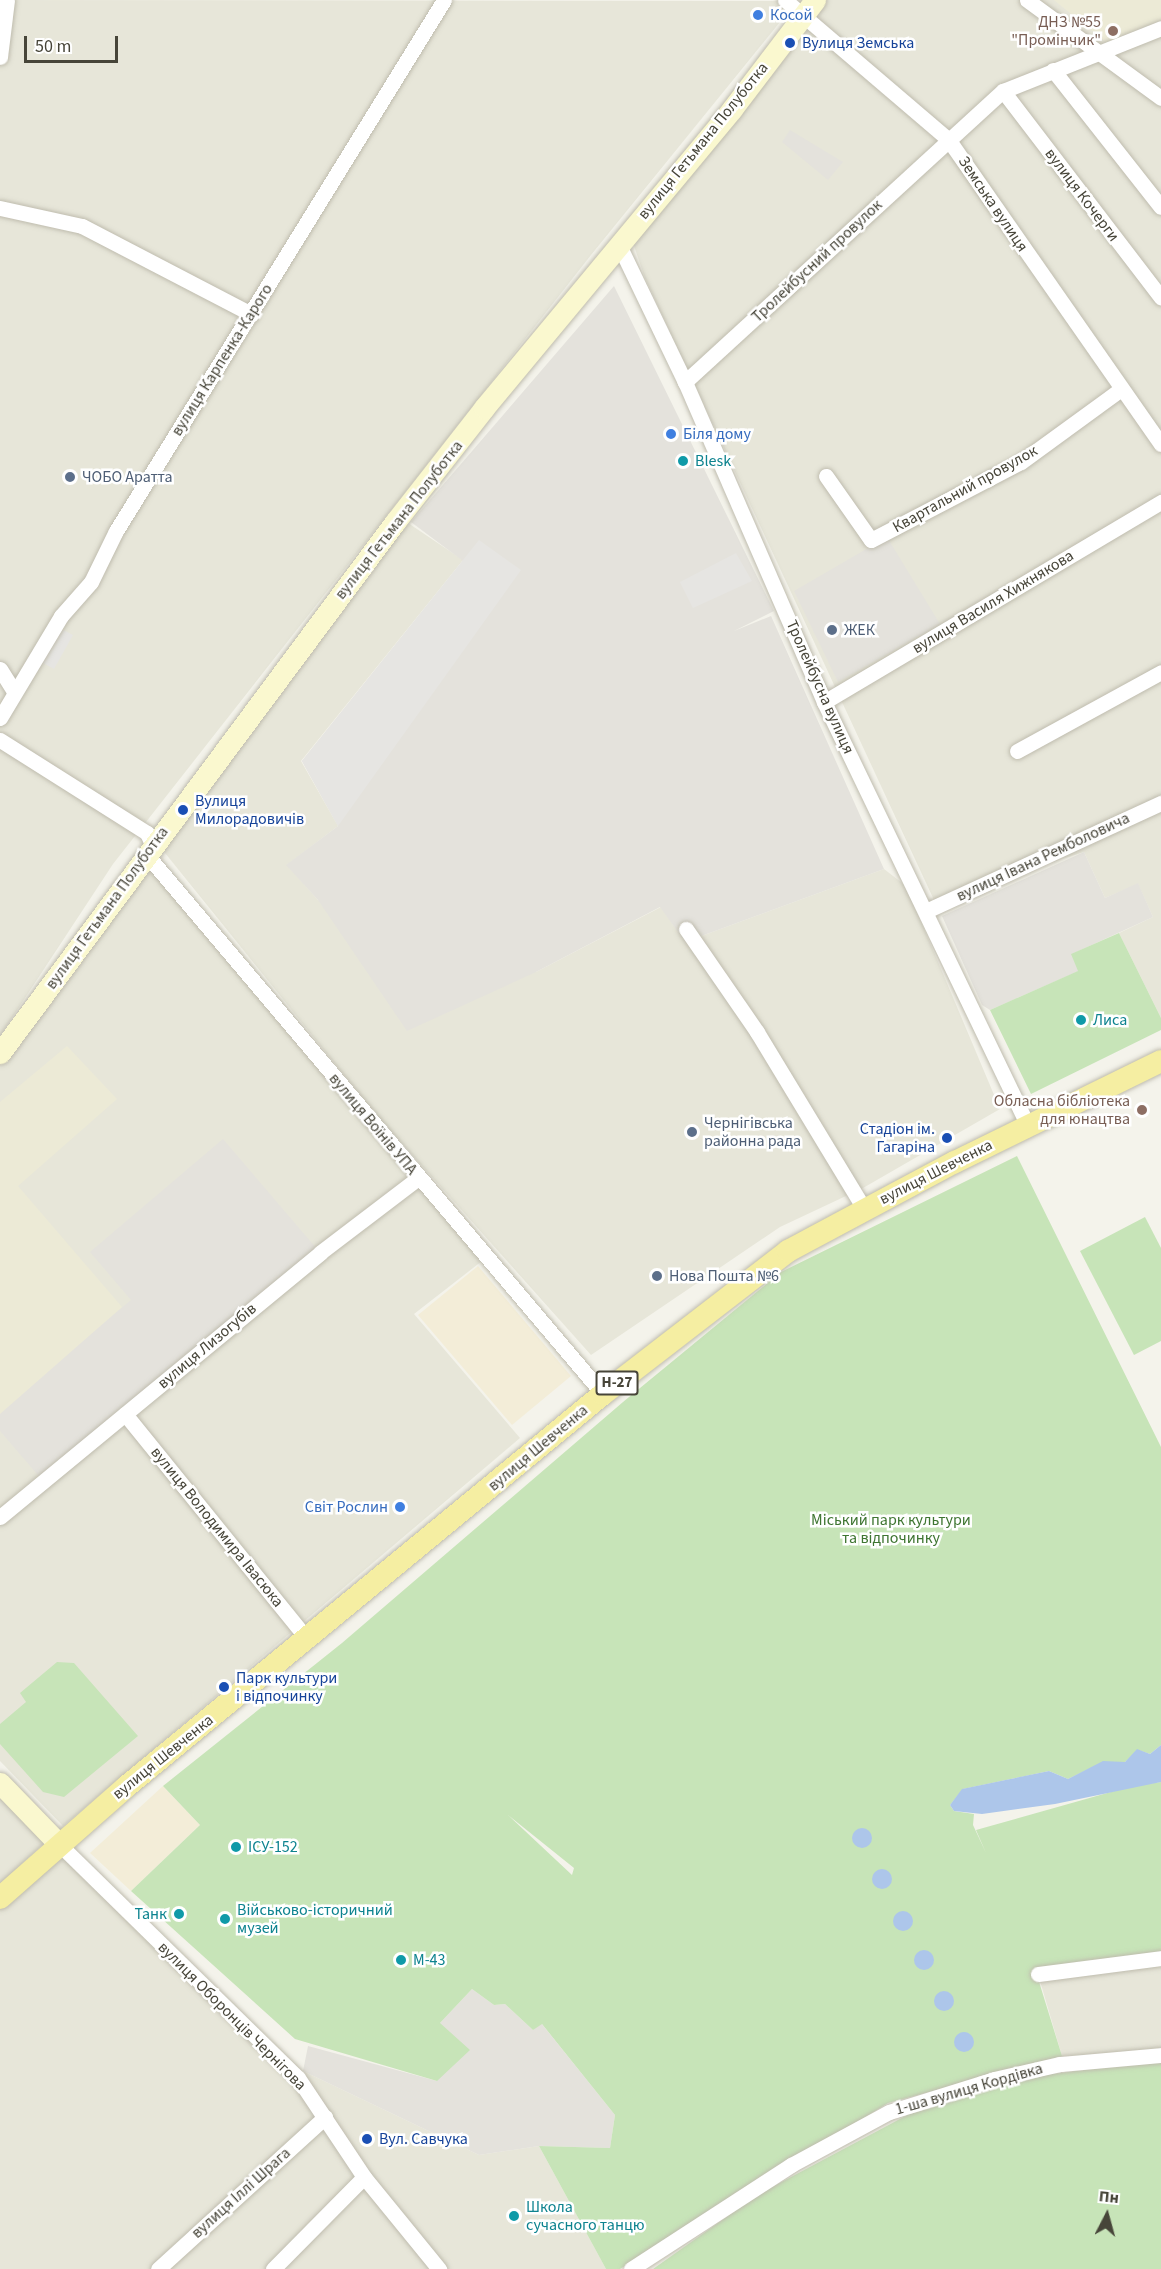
<!DOCTYPE html>
<html>
<head>
<meta charset="utf-8">
<style>
	body { margin:0 }
	#map { position:relative; width:1161px; height:2269px; overflow:hidden; background:#f4f3eb; font-family:"Source Sans 3",sans-serif }
	div>[style] { position:absolute }
	.residential>* { inset:0; background:#e7e6d9 }
	.commercial>* { inset:0; background:#f3edd8 }
	.industrial>* { inset:0; background:#e4e2dc }
	.education>* { inset:0; background:#ecead6 }
	.green>* { inset:0; background:#c7e4b8 }
	.parking>* { inset:0; background:#e6e5e2 }
	.water>* { inset:0; background:#adc6ea }
	.round { border-radius:50% }
	.roads { filter:drop-shadow(0 0 2px #bfbcae) drop-shadow(0 0 2px #bfbcae) }
	.street>* { height:15px; margin:-7.5px; padding:0 7.5px; transform-origin:7.5px; border-radius:7.5px; background:#fff }
	.secondary>* { height:21px; margin:-10.5px; padding:0 10.5px; transform-origin:10.5px; border-radius:10.5px; background:#faf8cf }
	.primary>* { height:22px; margin:-11px; padding:0 11px; transform-origin:11px; border-radius:11px; background:#f5eea2 }
	.dots>* { width:16px; height:16px; translate:-50% -50%; box-sizing:border-box; border:3px solid #fff; border-radius:50% }
	span { translate:-50% -50%; white-space:nowrap; text-align:center; line-height:1.15; -webkit-text-stroke:5px #fff; paint-order:stroke }
	.shield-label span { padding:2px 4px; background:#fff; border:2px solid; border-radius:4px; -webkit-text-stroke-width:0 }
	.shield-label { font-size:15px; color:#474539; font-weight:700 }
	.shop-label { font-size:16px; color:#366cbe }
	.left { translate:0 -50%; text-align:left }
	.right { translate:-100% -50%; text-align:right }
	.education-label { font-size:16px; color:#785e54 }
	.transit-label { font-size:16px; color:#164399 }
	.street-label { font-size:16px; color:#474539 }
	.culture-label { font-size:16px; color:#0d838f }
	.service-label { font-size:16px; color:#4e5e75 }
	.park-label { font-size:16px; color:#3e7531 }
	.north { position:absolute; left:1077px; top:2185px; width:60px; height:60px; -webkit-text-stroke:4px #fff; paint-order:stroke; rotate:6deg; font-size:16px; font-weight:700; line-height:24px; text-align:center; color:#474539 }
	.north::after { content:''; display:block; margin:auto; width:21px; height:27px; background:#474539; clip-path:polygon(50% 0,100% 100%,50% 72%,0 100%) }
	.scale { position:absolute; left:24px; top:36px; width:94px; height:27px; box-sizing:border-box; border:3px solid #474539; border-top:0; padding-left:8px; font-size:18px; line-height:21px; white-space:nowrap; color:#474539; -webkit-text-stroke:4px #fff; paint-order:stroke }
</style>
</head>
<body>
<div id="map">
	<div class="residential">
		<div style="clip-path:polygon(0 0,797px 1px,591px 255px,113px 864px,0 1036px)"></div>
		<div style="clip-path:polygon(824px 0,1161px 0,1161px 1018px,1119px 933px,1153px 917px,1138px 884px,1105px 898px,1084px 852px,934px 900px,645px 278px,632px 240px)"></div>
		<div style="clip-path:polygon(408px 523px,463px 560px,301px 761px,338px 826px,287px 865px,318px 900px,536px 972px,661px 907px,685px 942px,884px 869px,906px 886px,1000px 1109px,863px 1188px,780px 1227px,591px 1355px,374px 1112px,161px 848px)"></div>
		<div style="clip-path:polygon(146px 862px,482px 1261px,414px 1314px,520px 1438px,63px 1826px,0 1761px,0 1058px)"></div>
		<div style="clip-path:polygon(0 1795px,45px 1842px,0 1884px)"></div>
		<div style="clip-path:polygon(58px 1853px,303px 2071px,479px 2155px,539px 2146px,606px 2269px,0 2269px,0 1904px)"></div>
		<div style="clip-path:polygon(1161px 1958px,1161px 2051px,1062px 2056px,1038px 1974px)"></div>
	</div>
	<div class="commercial">
		<div style="clip-path:polygon(478px 1266px,571px 1376px,512px 1425px,418px 1315px)"></div>
		<div style="clip-path:polygon(163px 1786px,200px 1825px,131px 1891px,90px 1853px)"></div>
	</div>
	<div class="industrial">
		<div style="clip-path:polygon(790px 130px,843px 162px,828px 180px,782px 142px)"></div>
		<div style="clip-path:polygon(614px 286px,774px 611px,734px 631px,771px 616px,884px 869px,685px 942px,660px 907px,536px 972px,407px 1031px,318px 900px,286px 865px,338px 826px,302px 761px,463px 561px,411px 522px)"></div>
		<div style="clip-path:polygon(887px 537px,940px 624px,838px 682px,794px 591px)"></div>
		<div style="clip-path:polygon(1084px 852px,1105px 898px,1138px 883px,1153px 917px,1072px 954px,1079px 971px,990px 1010px,982px 1005px,942px 916px)"></div>
		<div style="clip-path:polygon(223px 1139px,317px 1249px,43px 1481px,0 1431px,0 1410px,131px 1300px,90px 1252px)"></div>
		<div style="clip-path:polygon(472px 1989px,494px 2005px,505px 2004px,533px 2030px,541px 2023px,615px 2115px,610px 2148px,539px 2146px,479px 2155px,303px 2071px,308px 2046px,437px 2081px,440px 2023px)"></div>
	</div>
	<div class="education">
		<div style="clip-path:polygon(1054px 0,1161px 0,1161px 20px,1106px 42px)"></div>
		<div style="clip-path:polygon(67px 1046px,117px 1099px,18px 1186px,122px 1307px,0 1414px,0 1102px)"></div>
	</div>
	<div class="green">
		<div style="clip-path:polygon(1119px 933px,1161px 1018px,1161px 1030px,1031px 1094px,990px 1010px,1078px 971px,1071px 954px)"></div>
		<div style="clip-path:polygon(evenodd,1017px 1156px,1161px 1447px,1161px 1745px,1150px 1754px,1138px 1750px,1125px 1762px,1103px 1762px,1068px 1779px,1049px 1771px,963px 1789px,950px 1805px,954px 1811px,974px 1814px,973px 1825px,986px 1853px,976px 1830px,1132px 1786px,1161px 1782px,1161px 1958px,1036px 1972px,1062px 2056px,888px 2103px,620px 2269px,606px 2269px,539px 2146px,610px 2148px,615px 2115px,542px 2024px,533px 2030px,505px 2004px,494px 2005px,472px 1989px,440px 2023px,470px 2050px,437px 2081px,295px 2039px,131px 1891px,200px 1825px,163px 1786px,342px 1643px,623px 1402px,781px 1272px,1017px 1156px,508px 1815px,574px 1868px,572px 1875px,508px 1815px)"></div>
		<div style="clip-path:polygon(1145px 1217px,1161px 1248px,1161px 1341px,1134px 1355px,1080px 1251px)"></div>
		<div style="clip-path:polygon(57px 1662px,74px 1663px,138px 1736px,64px 1797px,43px 1792px,0 1744px,0 1724px,26px 1702px,20px 1693px)"></div>
		<div style="clip-path:polygon(1161px 2060px,1161px 2269px,653px 2269px,759px 2194px,928px 2104px,1015px 2079px)"></div>
	</div>
	<div class="parking">
		<div style="clip-path:polygon(479px 540px,521px 570px,338px 826px,302px 761px)"></div>
		<div style="clip-path:polygon(736px 553px,752px 581px,693px 608px,680px 582px)"></div>
		<div style="clip-path:polygon(58px 627px,73px 635px,54px 669px,39px 661px)"></div>
	</div>
	<div class="water">
		<div style="clip-path:polygon(1161px 1745px,1161px 1782px,1055px 1804px,982px 1814px,954px 1811px,950px 1805px,962px 1789px,1049px 1771px,1068px 1779px,1103px 1761px,1125px 1762px,1137px 1749px,1150px 1754px)"></div>
		<div class="round" style="left:852px;top:1828px;width:20px;height:20px"></div>
		<div class="round" style="left:872px;top:1869px;width:20px;height:20px"></div>
		<div class="round" style="left:893px;top:1911px;width:20px;height:20px"></div>
		<div class="round" style="left:914px;top:1950px;width:20px;height:20px"></div>
		<div class="round" style="left:934px;top:1991px;width:20px;height:20px"></div>
		<div class="round" style="left:954px;top:2032px;width:20px;height:20px"></div>
	</div>
	<div class="roads">
		<div class="street">
			<div style="left:785px;top:0;width:214px;rotate:40.5deg"></div>
			<div style="left:948px;top:139px;width:372px;rotate:55.1deg"></div>
			<div style="left:1027px;top:0;width:166px;rotate:36.2deg"></div>
			<div style="left:0;top:57px;width:57px;rotate:-83deg"></div>
			<div style="left:1053px;top:70px;width:174px;rotate:51.8deg"></div>
			<div style="left:1003px;top:91px;width:260px;rotate:52.6deg"></div>
			<div style="left:0;top:208px;width:84px;rotate:12.4deg"></div>
			<div style="left:82px;top:226px;width:191px;rotate:27.5deg"></div>
			<div style="left:619px;top:245px;width:152px;rotate:64.3deg"></div>
			<div style="left:685px;top:382px;width:349px;rotate:66.5deg"></div>
			<div style="left:824px;top:702px;width:471px;rotate:64.3deg"></div>
			<div style="left:685px;top:382px;width:431px;rotate:-42.5deg"></div>
			<div style="left:1003px;top:91px;width:170px;rotate:-21.7deg"></div>
			<div style="left:826px;top:476px;width:78px;rotate:54.9deg"></div>
			<div style="left:871px;top:540px;width:169px;rotate:-27.5deg"></div>
			<div style="left:1021px;top:462px;width:124px;rotate:-36.1deg"></div>
			<div style="left:0;top:669px;width:26px;rotate:58deg"></div>
			<div style="left:824px;top:702px;width:392px;rotate:-30.7deg"></div>
			<div style="left:0;top:718px;width:119px;rotate:-59.1deg"></div>
			<div style="left:61px;top:616px;width:45px;rotate:-48.6deg"></div>
			<div style="left:91px;top:582px;width:57px;rotate:-63.9deg"></div>
			<div style="left:116px;top:531px;width:624px;rotate:-58.3deg"></div>
			<div style="left:0;top:740px;width:174px;rotate:32.3deg"></div>
			<div style="left:147px;top:833px;width:12px;rotate:66deg"></div>
			<div style="left:1017px;top:751px;width:164px;rotate:-28.7deg"></div>
			<div style="left:146px;top:854px;width:707px;rotate:49.76deg"></div>
			<div style="left:926px;top:911px;width:259px;rotate:-24.7deg"></div>
			<div style="left:686px;top:929px;width:125px;rotate:55.4deg"></div>
			<div style="left:757px;top:1032px;width:207px;rotate:58.8deg"></div>
			<div style="left:125px;top:1414px;width:291px;rotate:51deg"></div>
			<div style="left:0;top:1517px;width:416px;rotate:-39.5deg"></div>
			<div style="left:321px;top:1252px;width:122px;rotate:-37.3deg"></div>
			<div style="left:59px;top:1844px;width:334px;rotate:44.4deg"></div>
			<div style="left:298px;top:2078px;width:119px;rotate:56.3deg"></div>
			<div style="left:364px;top:2177px;width:119px;rotate:50.8deg"></div>
			<div style="left:1038px;top:1974px;width:124px;rotate:-7.4deg"></div>
			<div style="left:158px;top:2269px;width:226px;rotate:-42.3deg"></div>
			<div style="left:273px;top:2269px;width:129px;rotate:-45.3deg"></div>
			<div style="left:631px;top:2269px;width:191px;rotate:-33deg"></div>
			<div style="left:791px;top:2165px;width:111px;rotate:-28.4deg"></div>
			<div style="left:889px;top:2112px;width:110px;rotate:-17.4deg"></div>
			<div style="left:994px;top:2079px;width:68px;rotate:-12.8deg"></div>
			<div style="left:1060px;top:2064px;width:101px;rotate:-5.1deg"></div>
		</div>
		<div class="secondary">
			<div style="left:0;top:1053px;width:662px;rotate:-53.36deg"></div>
			<div style="left:395px;top:522px;width:145px;rotate:-52deg"></div>
			<div style="left:484px;top:408px;width:388px;rotate:-50.3deg"></div>
			<div style="left:732px;top:109px;width:137px;rotate:-52.7deg"></div>
			<div style="left:0;top:1783px;width:85px;rotate:46deg"></div>
		</div>
		<div class="primary">
			<div style="left:0;top:1898px;width:169px;rotate:-41.4deg"></div>
			<div style="left:127px;top:1786px;width:617px;rotate:-39.47deg"></div>
			<div style="left:603px;top:1394px;width:234px;rotate:-37.7deg"></div>
			<div style="left:788px;top:1251px;width:189px;rotate:-28.1deg"></div>
			<div style="left:955px;top:1162px;width:229px;rotate:-26.1deg"></div>
		</div>
	</div>
	<div class="dots">
		<div style="left:758px;top:15px;background:#3f7fe0"></div>
		<div style="left:1113px;top:31px;background:#8d6e63"></div>
		<div style="left:790px;top:43px;background:#1a4fb4"></div>
		<div style="left:671px;top:434px;background:#3f7fe0"></div>
		<div style="left:683px;top:461px;background:#0f9aa8"></div>
		<div style="left:70px;top:477px;background:#5c6f8a"></div>
		<div style="left:832px;top:630px;background:#5c6f8a"></div>
		<div style="left:183px;top:810px;background:#1a4fb4"></div>
		<div style="left:1081px;top:1020px;background:#0f9aa8"></div>
		<div style="left:1142px;top:1110px;background:#8d6e63"></div>
		<div style="left:692px;top:1132px;background:#5c6f8a"></div>
		<div style="left:947px;top:1138px;background:#1a4fb4"></div>
		<div style="left:657px;top:1276px;background:#5c6f8a"></div>
		<div style="left:400px;top:1507px;background:#3f7fe0"></div>
		<div style="left:224px;top:1687px;background:#1a4fb4"></div>
		<div style="left:236px;top:1847px;background:#0f9aa8"></div>
		<div style="left:179px;top:1914px;background:#0f9aa8"></div>
		<div style="left:225px;top:1919px;background:#0f9aa8"></div>
		<div style="left:401px;top:1960px;background:#0f9aa8"></div>
		<div style="left:367px;top:2139px;background:#1a4fb4"></div>
		<div style="left:514px;top:2216px;background:#0f9aa8"></div>
	</div>
	<div class="shield-label">
		<span style="left:617px;top:1383px">Н-27</span>
	</div>
	<div class="shop-label">
		<span class="left" style="left:770px;top:15px">Косой</span>
		<span class="left" style="left:683px;top:434px">Біля дому</span>
		<span class="right" style="left:388px;top:1507px">Світ Рослин</span>
	</div>
	<div class="education-label">
		<span class="right" style="left:1101px;top:31px">ДНЗ №55<br>"Промінчик"</span>
		<span class="right" style="left:1130px;top:1110px">Обласна бібліотека<br>для юнацтва</span>
	</div>
	<div class="transit-label">
		<span class="left" style="left:802px;top:43px">Вулиця Земська</span>
		<span class="left" style="left:195px;top:810px">Вулиця<br>Милорадовичів</span>
		<span class="right" style="left:935px;top:1138px">Стадіон ім.<br>Гагаріна</span>
		<span class="left" style="left:236px;top:1687px">Парк культури<br>і відпочинку</span>
		<span class="left" style="left:379px;top:2139px">Вул. Савчука</span>
	</div>
	<div class="street-label">
		<span style="left:703px;top:141px;rotate:-51deg">вулиця Гетьмана Полуботка</span>
		<span style="left:1082px;top:195px;rotate:53deg">вулиця Кочерги</span>
		<span style="left:993px;top:204px;rotate:56deg">Земська вулиця</span>
		<span style="left:817px;top:261px;rotate:-43deg">Тролейбусний провулок</span>
		<span style="left:222px;top:360px;rotate:-58deg">вулиця Карпенка-Карого</span>
		<span style="left:965px;top:489px;rotate:-29deg">Квартальний провулок</span>
		<span style="left:399px;top:520px;rotate:-52deg">вулиця Гетьмана Полуботка</span>
		<span style="left:993px;top:602px;rotate:-31deg">вулиця Василя Хижнякова</span>
		<span style="left:820px;top:687px;rotate:66deg">Тролейбусна вулиця</span>
		<span style="left:1043px;top:857px;rotate:-25deg">вулиця Івана Ремболовича</span>
		<span style="left:107px;top:908px;rotate:-54deg">вулиця Гетьмана Полуботка</span>
		<span style="left:373px;top:1124px;rotate:50deg">вулиця Воїнів УПА</span>
		<span style="left:936px;top:1172px;rotate:-27deg">вулиця Шевченка</span>
		<span style="left:207px;top:1346px;rotate:-40deg">вулиця Лизогубів</span>
		<span style="left:538px;top:1448px;rotate:-40deg">вулиця Шевченка</span>
		<span style="left:217px;top:1527px;rotate:51deg">вулиця Володимира Івасюка</span>
		<span style="left:163px;top:1757px;rotate:-39deg">вулиця Шевченка</span>
		<span style="left:232px;top:2016px;rotate:45deg">вулиця Оборонців Чернігова</span>
		<span style="left:969px;top:2089px;rotate:-16deg">1-ша вулиця Кордівка</span>
		<span style="left:241px;top:2193px;rotate:-42deg">вулиця Іллі Шрага</span>
	</div>
	<div class="culture-label">
		<span class="left" style="left:695px;top:461px">Blesk</span>
		<span class="left" style="left:1093px;top:1020px">Лиса</span>
		<span class="left" style="left:248px;top:1847px">ІСУ-152</span>
		<span class="left" style="left:237px;top:1919px">Військово-історичний<br>музей</span>
		<span class="right" style="left:167px;top:1914px">Танк</span>
		<span class="left" style="left:413px;top:1960px">М-43</span>
		<span class="left" style="left:526px;top:2216px">Школа<br>сучасного танцю</span>
	</div>
	<div class="service-label">
		<span class="left" style="left:82px;top:477px">ЧОБО Аратта</span>
		<span class="left" style="left:844px;top:630px">ЖЕК</span>
		<span class="left" style="left:704px;top:1132px">Чернігівська<br>районна рада</span>
		<span class="left" style="left:669px;top:1276px">Нова Пошта №6</span>
	</div>
	<div class="park-label">
		<span style="left:891px;top:1529px">Міський парк культури<br>та відпочинку</span>
	</div>
	<div class="north">Пн</div>
	<div class="scale">50 m</div>
</div>
</body>
</html>
